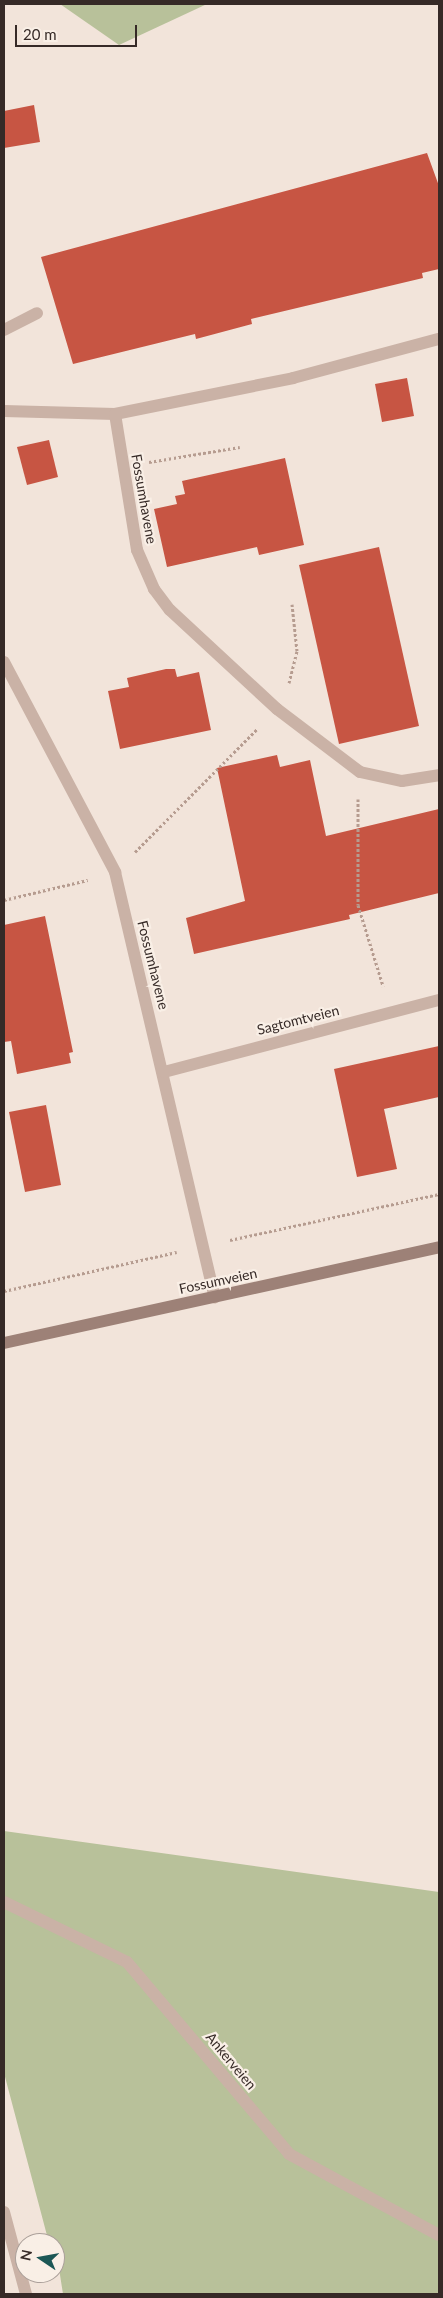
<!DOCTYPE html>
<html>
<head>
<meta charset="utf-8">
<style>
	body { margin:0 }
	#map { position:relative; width:443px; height:2298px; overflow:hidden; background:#f2e4da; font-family:Lato,sans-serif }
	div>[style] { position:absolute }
	.green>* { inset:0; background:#b8c19a }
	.building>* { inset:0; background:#c75543 }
	.path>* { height:3px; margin-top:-1.5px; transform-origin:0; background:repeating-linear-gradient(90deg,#b69c90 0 2.5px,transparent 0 5px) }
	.lane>* { height:12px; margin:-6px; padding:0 6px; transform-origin:6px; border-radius:6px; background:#cab2a6 }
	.street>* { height:12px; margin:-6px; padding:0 6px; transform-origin:6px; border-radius:6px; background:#cab2a6 }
	.secondary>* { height:12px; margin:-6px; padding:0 6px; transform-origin:6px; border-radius:6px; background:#9d8177 }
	span { translate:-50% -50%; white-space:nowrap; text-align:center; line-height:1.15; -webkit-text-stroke:4.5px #f9efe6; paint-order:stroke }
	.street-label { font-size:14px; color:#362a27 }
	.frame { position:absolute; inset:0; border:5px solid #362a27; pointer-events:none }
	.north { position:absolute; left:15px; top:2233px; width:50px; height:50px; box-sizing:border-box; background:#f9efe6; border:1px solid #aba09a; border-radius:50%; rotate:282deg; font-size:14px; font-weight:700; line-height:20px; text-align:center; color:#362a27 }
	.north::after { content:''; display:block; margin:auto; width:18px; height:22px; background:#1c5755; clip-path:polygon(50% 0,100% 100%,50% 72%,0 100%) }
	.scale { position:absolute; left:15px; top:25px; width:122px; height:22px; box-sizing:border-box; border:2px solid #362a27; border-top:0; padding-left:6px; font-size:15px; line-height:18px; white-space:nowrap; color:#362a27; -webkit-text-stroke:4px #f9efe6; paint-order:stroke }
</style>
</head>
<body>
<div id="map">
	<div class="green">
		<div style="clip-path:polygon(60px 4px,207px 4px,119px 45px)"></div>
		<div style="clip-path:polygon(4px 1831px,439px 1892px,439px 2294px,63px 2294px,55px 2243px,49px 2243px,4px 2073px)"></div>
	</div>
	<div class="building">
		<div style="clip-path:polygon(34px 105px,40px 142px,4px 148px,4px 111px)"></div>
		<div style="clip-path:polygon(427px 153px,439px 186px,439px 269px,422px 273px,423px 278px,251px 319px,252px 324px,196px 339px,195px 334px,73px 364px,41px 257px)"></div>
		<div style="clip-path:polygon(407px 378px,414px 416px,382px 422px,375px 384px)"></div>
		<div style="clip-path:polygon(49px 440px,58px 477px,27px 485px,17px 447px)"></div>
		<div style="clip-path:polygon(285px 458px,304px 545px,259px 555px,257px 547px,167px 567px,154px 509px,177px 504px,175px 496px,185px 494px,182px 481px)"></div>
		<div style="clip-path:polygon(379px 547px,419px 726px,339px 744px,299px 565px)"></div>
		<div style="clip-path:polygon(166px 669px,175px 669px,177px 677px,199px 672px,211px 730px,120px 749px,108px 691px,129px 687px,127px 678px)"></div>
		<div style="clip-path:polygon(277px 755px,280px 767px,310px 760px,326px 836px,439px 809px,439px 893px,349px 915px,350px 919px,194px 954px,186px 918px,245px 901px,217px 768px)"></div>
		<div style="clip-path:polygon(45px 916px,73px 1052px,69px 1053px,71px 1063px,17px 1074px,11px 1041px,4px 1042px,4px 925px)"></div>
		<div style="clip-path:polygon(439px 1046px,439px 1097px,384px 1109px,397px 1169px,357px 1177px,334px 1069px)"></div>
		<div style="clip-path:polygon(46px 1105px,61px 1185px,25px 1192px,9px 1112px)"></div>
	</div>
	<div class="path">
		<div style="left:149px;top:462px;width:92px;rotate:-9.4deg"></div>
		<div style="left:289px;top:683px;width:33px;rotate:-76deg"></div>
		<div style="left:297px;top:651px;width:47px;rotate:-96.1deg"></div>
		<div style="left:358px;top:799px;width:106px;rotate:90deg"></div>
		<div style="left:358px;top:905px;width:85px;rotate:72.8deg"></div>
		<div style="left:135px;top:852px;width:173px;rotate:-45.2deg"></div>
		<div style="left:4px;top:900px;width:86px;rotate:-13.4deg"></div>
		<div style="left:230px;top:1240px;width:214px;rotate:-12.4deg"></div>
		<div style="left:4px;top:1291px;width:177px;rotate:-12.7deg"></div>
	</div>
	<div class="lane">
		<div style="left:4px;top:330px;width:37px;rotate:-27deg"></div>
		<div style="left:4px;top:411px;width:111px;rotate:1.5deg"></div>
		<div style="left:115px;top:414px;width:182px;rotate:-11.4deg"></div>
		<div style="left:293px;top:378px;width:151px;rotate:-15deg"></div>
	</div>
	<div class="street">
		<div style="left:115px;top:414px;width:138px;rotate:80.8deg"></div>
		<div style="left:137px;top:550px;width:43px;rotate:66.4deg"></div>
		<div style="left:154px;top:589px;width:26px;rotate:53deg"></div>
		<div style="left:170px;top:610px;width:146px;rotate:42.8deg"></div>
		<div style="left:277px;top:709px;width:104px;rotate:37.2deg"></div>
		<div style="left:360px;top:772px;width:43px;rotate:12.1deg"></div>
		<div style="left:402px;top:781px;width:37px;rotate:-9deg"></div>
		<div style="left:4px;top:662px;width:238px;rotate:62.1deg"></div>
		<div style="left:115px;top:872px;width:437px;rotate:76.8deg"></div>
		<div style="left:164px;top:1072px;width:284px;rotate:-14.7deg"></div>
		<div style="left:4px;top:1902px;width:137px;rotate:26deg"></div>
		<div style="left:127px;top:1962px;width:251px;rotate:49.8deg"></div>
		<div style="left:289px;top:2154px;width:170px;rotate:28.4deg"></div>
		<div style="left:4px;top:2212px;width:85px;rotate:75deg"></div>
	</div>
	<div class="secondary">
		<div style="left:4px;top:1343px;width:445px;rotate:-12.4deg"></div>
	</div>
	<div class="street-label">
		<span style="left:144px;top:499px;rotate:80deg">Fossumhavene</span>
		<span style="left:153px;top:965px;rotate:76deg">Fossumhavene</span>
		<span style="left:298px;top:1020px;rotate:-14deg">Sagtomtveien</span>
		<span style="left:218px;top:1281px;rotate:-12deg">Fossumveien</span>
		<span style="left:231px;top:2061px;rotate:50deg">Ankerveien</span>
	</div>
	<div class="frame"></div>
	<div class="north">N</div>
	<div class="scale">20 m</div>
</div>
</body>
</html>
